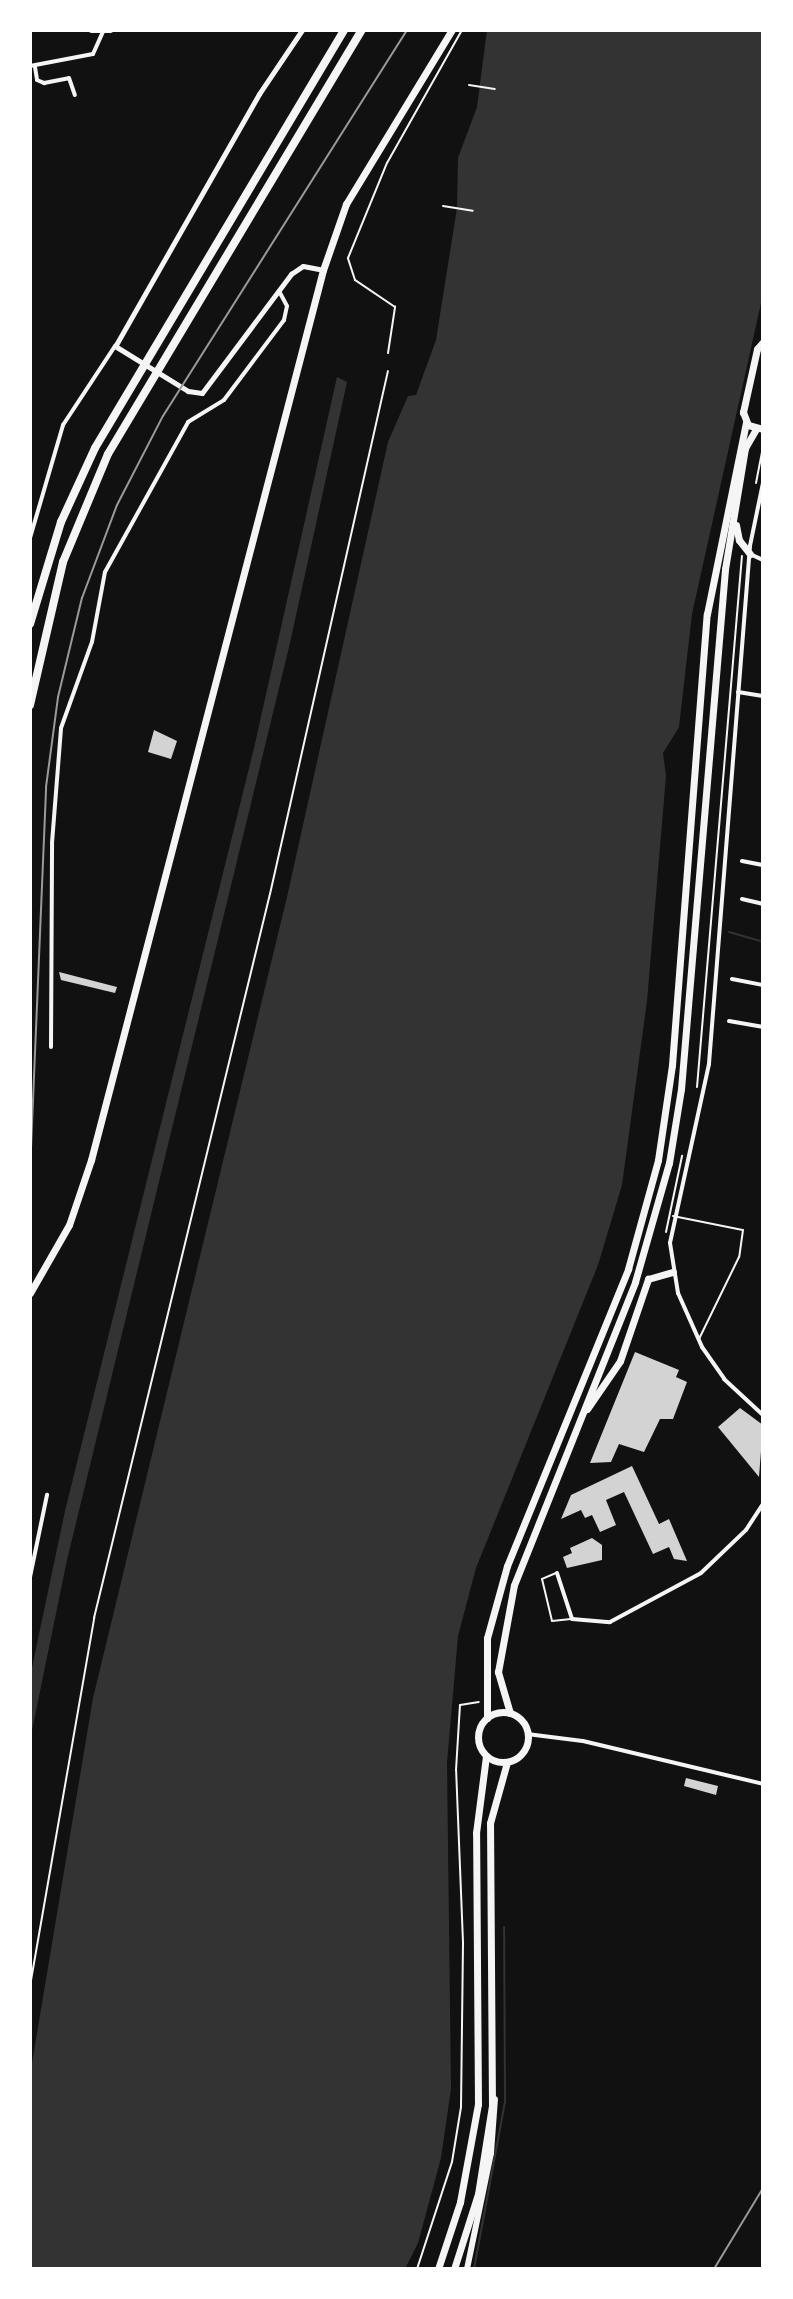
<!DOCTYPE html>
<html>
<head>
<meta charset="utf-8">
<style>
	body { margin:0 }
	#map { position:relative; width:793px; height:2299px; overflow:hidden; background:#111; font-family:"Archivo Narrow",sans-serif }
	div>[style] { position:absolute }
	.water>* { inset:0; background:#333 }
	.stream>* { height:2px; margin:-1px; padding:0 1px; transform-origin:1px; border-radius:1px; background:#333 }
	.building>* { inset:0; background:#d3d3d3 }
	.path>* { height:2px; margin:-1px; padding:0 1px; transform-origin:1px; border-radius:1px; background:#f5f5f5 }
	.service>* { height:2px; margin:-1px; padding:0 1px; transform-origin:1px; border-radius:1px; background:#f5f5f5 }
	.minor>* { height:4px; margin:-2px; padding:0 2px; transform-origin:2px; border-radius:2px; background:#f5f5f5 }
	.tertiary>* { height:5px; margin:-2.5px; padding:0 2.5px; transform-origin:2.5px; border-radius:2.5px; background:#f5f5f5 }
	.secondary>* { height:6px; margin:-3px; padding:0 3px; transform-origin:3px; border-radius:3px; background:#f5f5f5 }
	.primary>* { height:7px; margin:-3.5px; padding:0 3.5px; transform-origin:3.5px; border-radius:3.5px; background:#f5f5f5 }
	.primary>.ring { margin:-3.5px; padding:0; box-sizing:content-box; background:none; border:7px solid #f5f5f5; border-radius:50% }
	.trunk>* { height:7px; margin:-3.5px; padding:0 3.5px; transform-origin:3.5px; border-radius:3.5px; background:#f5f5f5 }
	.motorway>* { height:8px; margin:-4px; padding:0 4px; transform-origin:4px; border-radius:4px; background:#f5f5f5 }
	.rail>* { height:2px; margin:-1px; padding:0 1px; transform-origin:1px; border-radius:1px; background:#9a9a9a }
	span { translate:-50% -50%; white-space:nowrap; text-align:center; line-height:1.15; -webkit-text-stroke:6px #fff; paint-order:stroke }
	.frame { position:absolute; inset:0; border:32px solid #fff; pointer-events:none }
</style>
</head>
<body>
<div id="map">
	<div class="water">
		<div style="clip-path:polygon(487px 30px,763px 30px,763px 294px,692px 614px,679px 727px,663px 753px,666px 776px,647px 1001px,622px 1185px,598px 1265px,476px 1568px,458px 1636px,447px 1763px,451px 2089px,441px 2158px,418px 2243px,405px 2269px,30px 2269px,30px 2075px,93px 1698px,287px 897px,388px 442px,408px 396px,416px 395px,436px 340px,457px 208px,458px 158px,477px 107px)"></div>
		<div style="clip-path:polygon(337px 377px,347px 382px,290px 643px,67px 1560px,30px 1740px,30px 1677px,65px 1511px,254px 748px)"></div>
	</div>
	<div class="stream">
		<div style="left:729px;top:932px;width:35px;rotate:16deg"></div>
		<div style="left:474px;top:2269px;width:171px;rotate:-79.5deg"></div>
		<div style="left:505px;top:2101px;width:174px;rotate:-90.3deg"></div>
	</div>
	<div class="building">
		<div style="clip-path:polygon(154px 730px,177px 741px,171px 759px,148px 752px)"></div>
		<div style="clip-path:polygon(59px 972px,117px 987px,115px 993px,61px 980px)"></div>
		<div style="clip-path:polygon(635px 1352px,679px 1370px,676px 1377px,687px 1382px,673px 1419px,660px 1419px,644px 1452px,619px 1444px,611px 1462px,590px 1463px)"></div>
		<div style="clip-path:polygon(740px 1408px,763px 1425px,759px 1477px,718px 1427px)"></div>
		<div style="clip-path:polygon(632px 1466px,659px 1524px,669px 1519px,687px 1561px,674px 1559px,669px 1547px,653px 1554px,624px 1492px,606px 1500px,616px 1525px,600px 1532px,592px 1515px,585px 1518px,581px 1510px,561px 1519px,571px 1495px)"></div>
		<div style="clip-path:polygon(592px 1538px,602px 1545px,602px 1560px,567px 1568px,563px 1557px,572px 1553px,570px 1548px)"></div>
		<div style="clip-path:polygon(686px 1778px,718px 1786px,716px 1795px,684px 1786px)"></div>
	</div>
	<div class="path">
		<div style="left:469px;top:85px;width:26px;rotate:9deg"></div>
		<div style="left:443px;top:206px;width:30px;rotate:9deg"></div>
		<div style="left:388px;top:353px;width:47px;rotate:-81.3deg"></div>
		<div style="left:395px;top:307px;width:48px;rotate:-146deg"></div>
		<div style="left:355px;top:280px;width:23px;rotate:-108deg"></div>
		<div style="left:348px;top:258px;width:103px;rotate:-67.7deg"></div>
		<div style="left:387px;top:163px;width:153px;rotate:-60.6deg"></div>
		<div style="left:756px;top:483px;width:36px;rotate:-79deg"></div>
		<div style="left:697px;top:1087px;width:533px;rotate:-85.16deg"></div>
		<div style="left:666px;top:1232px;width:78px;rotate:-78.1deg"></div>
		<div style="left:30px;top:1986px;width:374px;rotate:-80.1deg"></div>
		<div style="left:94px;top:1618px;width:745px;rotate:-76.34deg"></div>
		<div style="left:270px;top:894px;width:536px;rotate:-77.29deg"></div>
		<div style="left:417px;top:2269px;width:113px;rotate:-71.9deg"></div>
		<div style="left:452px;top:2162px;width:56px;rotate:-80.7deg"></div>
		<div style="left:461px;top:2107px;width:165px;rotate:-89.3deg"></div>
		<div style="left:463px;top:1942px;width:172px;rotate:-92.3deg"></div>
		<div style="left:456px;top:1770px;width:65px;rotate:-86.5deg"></div>
		<div style="left:460px;top:1705px;width:19px;rotate:-9deg"></div>
	</div>
	<div class="service">
		<div style="left:673px;top:1216px;width:71px;rotate:11.3deg"></div>
		<div style="left:743px;top:1230px;width:27px;rotate:98deg"></div>
		<div style="left:739px;top:1257px;width:91px;rotate:116deg"></div>
		<div style="left:556px;top:1573px;width:15px;rotate:157deg"></div>
		<div style="left:542px;top:1579px;width:43px;rotate:76.6deg"></div>
		<div style="left:552px;top:1621px;width:19px;rotate:-6deg"></div>
	</div>
	<div class="minor">
		<div style="left:30px;top:66px;width:64px;rotate:-10.8deg"></div>
		<div style="left:93px;top:54px;width:24px;rotate:-66deg"></div>
		<div style="left:35px;top:67px;width:13px;rotate:81deg"></div>
		<div style="left:37px;top:80px;width:8px;rotate:23deg"></div>
		<div style="left:44px;top:83px;width:25px;rotate:-11deg"></div>
		<div style="left:69px;top:78px;width:18px;rotate:71deg"></div>
		<div style="left:763px;top:483px;width:64px;rotate:101.7deg"></div>
		<div style="left:750px;top:546px;width:520px;rotate:94.53deg"></div>
		<div style="left:709px;top:1064px;width:183px;rotate:102.3deg"></div>
		<div style="left:670px;top:1243px;width:51px;rotate:80.9deg"></div>
		<div style="left:678px;top:1293px;width:59px;rotate:66deg"></div>
		<div style="left:702px;top:1347px;width:39px;rotate:55deg"></div>
		<div style="left:724px;top:1379px;width:53px;rotate:42.7deg"></div>
		<div style="left:30px;top:538px;width:118px;rotate:-73.7deg"></div>
		<div style="left:63px;top:425px;width:95px;rotate:-56.6deg"></div>
		<div style="left:750px;top:554px;width:14px;rotate:25deg"></div>
		<div style="left:738px;top:692px;width:25px;rotate:9deg"></div>
		<div style="left:742px;top:861px;width:21px;rotate:11deg"></div>
		<div style="left:742px;top:899px;width:22px;rotate:13deg"></div>
		<div style="left:732px;top:979px;width:32px;rotate:11deg"></div>
		<div style="left:729px;top:1021px;width:35px;rotate:10deg"></div>
		<div style="left:51px;top:1047px;width:204px;rotate:-89.7deg"></div>
		<div style="left:52px;top:843px;width:115px;rotate:-85.5deg"></div>
		<div style="left:61px;top:728px;width:91px;rotate:-70.2deg"></div>
		<div style="left:92px;top:642px;width:71px;rotate:-79.5deg"></div>
		<div style="left:105px;top:572px;width:171px;rotate:-61deg"></div>
		<div style="left:188px;top:422px;width:42px;rotate:-31.4deg"></div>
		<div style="left:224px;top:400px;width:100px;rotate:-53.1deg"></div>
		<div style="left:284px;top:320px;width:14px;rotate:-78deg"></div>
		<div style="left:287px;top:306px;width:17px;rotate:-118deg"></div>
		<div style="left:557px;top:1573px;width:48px;rotate:71.9deg"></div>
		<div style="left:572px;top:1619px;width:38px;rotate:5deg"></div>
		<div style="left:610px;top:1622px;width:103px;rotate:-28.3deg"></div>
		<div style="left:701px;top:1573px;width:62px;rotate:-43.7deg"></div>
		<div style="left:746px;top:1530px;width:31px;rotate:-57deg"></div>
		<div style="left:30px;top:1577px;width:84px;rotate:-78.3deg"></div>
		<div style="left:527px;top:1734px;width:56px;rotate:7.1deg"></div>
		<div style="left:583px;top:1741px;width:185px;rotate:13.4deg"></div>
	</div>
	<div class="tertiary">
		<div style="left:91px;top:30px;width:19px"></div>
		<div style="left:302px;top:30px;width:77px;rotate:123.9deg"></div>
		<div style="left:259px;top:94px;width:290px;rotate:119.7deg"></div>
		<div style="left:115px;top:346px;width:86px;rotate:31.7deg"></div>
		<div style="left:188px;top:391px;width:14px;rotate:8deg"></div>
		<div style="left:202px;top:393px;width:149px;rotate:-53.2deg"></div>
		<div style="left:291px;top:274px;width:14px;rotate:-34deg"></div>
		<div style="left:303px;top:266px;width:20px;rotate:11deg"></div>
	</div>
	<div class="secondary">
		<div style="left:467px;top:2269px;width:118px;rotate:-78.3deg"></div>
		<div style="left:491px;top:2153px;width:54px;rotate:-85.8deg"></div>
	</div>
	<div class="primary">
		<div style="left:763px;top:342px;width:9px;rotate:131deg"></div>
		<div style="left:757px;top:349px;width:65px;rotate:102.5deg"></div>
		<div style="left:743px;top:412px;width:14px;rotate:69deg"></div>
		<div style="left:748px;top:425px;width:16px;rotate:15deg"></div>
		<div style="left:736px;top:525px;width:15px;rotate:79deg"></div>
		<div style="left:739px;top:540px;width:18px;rotate:52deg"></div>
		<div style="left:30px;top:1293px;width:78px;rotate:-60.2deg"></div>
		<div style="left:69px;top:1225px;width:69px;rotate:-71.3deg"></div>
		<div style="left:91px;top:1160px;width:920px;rotate:-75.39deg"></div>
		<div style="left:323px;top:270px;width:70px;rotate:-70.8deg"></div>
		<div style="left:346px;top:204px;width:204px;rotate:-58.7deg"></div>
		<div style="left:587px;top:1409px;width:58px;rotate:-55.5deg"></div>
		<div style="left:620px;top:1361px;width:87px;rotate:-71.1deg"></div>
		<div style="left:648px;top:1279px;width:26px;rotate:-16deg"></div>
		<div class="ring" style="left:478px;top:1712px;width:43px;height:43px"></div>
		<div style="left:510px;top:1713px;width:43px;rotate:-106.3deg"></div>
		<div style="left:498px;top:1672px;width:88px;rotate:-79.6deg"></div>
		<div style="left:514px;top:1585px;width:326px;rotate:-68.2deg"></div>
		<div style="left:635px;top:1282px;width:124px;rotate:-74.1deg"></div>
		<div style="left:669px;top:1163px;width:75px;rotate:-80.8deg"></div>
		<div style="left:681px;top:1089px;width:522px;rotate:-85.16deg"></div>
		<div style="left:725px;top:569px;width:123px;rotate:-80.6deg"></div>
		<div style="left:745px;top:448px;width:22px;rotate:-60deg"></div>
		<div style="left:487px;top:1718px;width:80px;rotate:-90deg"></div>
		<div style="left:487px;top:1638px;width:75px;rotate:-74.5deg"></div>
		<div style="left:507px;top:1566px;width:321px;rotate:-67.8deg"></div>
		<div style="left:628px;top:1269px;width:113px;rotate:-74.6deg"></div>
		<div style="left:658px;top:1160px;width:96px;rotate:-81.6deg"></div>
		<div style="left:672px;top:1065px;width:452px;rotate:-85.6deg"></div>
		<div style="left:707px;top:614px;width:196px;rotate:-78.5deg"></div>
	</div>
	<div class="trunk">
		<div style="left:438px;top:2269px;width:71px;rotate:-71.8deg"></div>
		<div style="left:460px;top:2202px;width:100px;rotate:-79.6deg"></div>
		<div style="left:478px;top:2104px;width:271px;rotate:-90.4deg"></div>
		<div style="left:476px;top:1833px;width:78px;rotate:-82.6deg"></div>
		<div style="left:454px;top:2269px;width:79px;rotate:-72.3deg"></div>
		<div style="left:478px;top:2194px;width:89px;rotate:-81deg"></div>
		<div style="left:492px;top:2106px;width:283px;rotate:-90.4deg"></div>
		<div style="left:490px;top:1823px;width:63px;rotate:-74.4deg"></div>
	</div>
	<div class="motorway">
		<div style="left:30px;top:624px;width:107px;rotate:-73.1deg"></div>
		<div style="left:61px;top:522px;width:81px;rotate:-65.3deg"></div>
		<div style="left:95px;top:448px;width:487px;rotate:-59.2deg"></div>
		<div style="left:30px;top:705px;width:147px;rotate:-77deg"></div>
		<div style="left:63px;top:562px;width:117px;rotate:-67.4deg"></div>
		<div style="left:108px;top:454px;width:494px;rotate:-59.1deg"></div>
	</div>
	<div class="rail">
		<div style="left:30px;top:1172px;width:385px;rotate:-87.6deg"></div>
		<div style="left:46px;top:787px;width:91px;rotate:-82.4deg"></div>
		<div style="left:58px;top:697px;width:102px;rotate:-76.4deg"></div>
		<div style="left:82px;top:598px;width:99px;rotate:-69.4deg"></div>
		<div style="left:117px;top:505px;width:100px;rotate:-62.7deg"></div>
		<div style="left:163px;top:416px;width:457px;rotate:-57.7deg"></div>
		<div style="left:714px;top:2269px;width:95px;rotate:-58.8deg"></div>
	</div>
	<div class="frame"></div>
</div>
</body>
</html>
